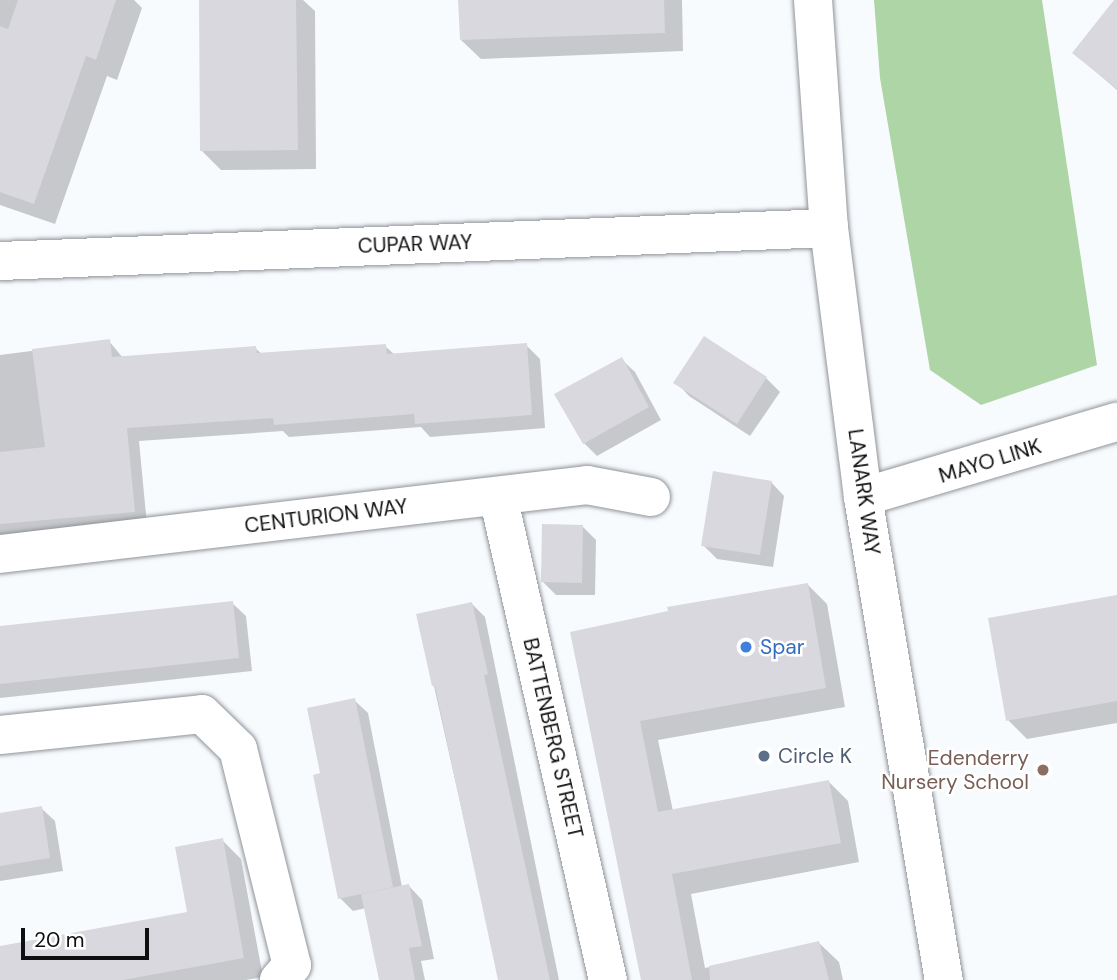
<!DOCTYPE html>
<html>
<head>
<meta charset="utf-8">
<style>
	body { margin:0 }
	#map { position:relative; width:1117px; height:980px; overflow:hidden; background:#f8fbfe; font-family:"DM Sans",sans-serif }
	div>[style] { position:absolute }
	.green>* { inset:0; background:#aed5a5 }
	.shadow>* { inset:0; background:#0003 }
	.building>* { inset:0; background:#d8d8de }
	.roads { filter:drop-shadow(0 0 2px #909499) drop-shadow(0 0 2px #909499) }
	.minor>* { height:38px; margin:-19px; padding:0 19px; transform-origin:19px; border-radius:19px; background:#fff }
	.tertiary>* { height:38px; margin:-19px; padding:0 19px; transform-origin:19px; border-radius:19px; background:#fff }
	.dots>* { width:19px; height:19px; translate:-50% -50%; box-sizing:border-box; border:4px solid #fff; border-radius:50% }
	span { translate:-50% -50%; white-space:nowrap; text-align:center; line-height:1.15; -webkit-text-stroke:5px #fff; paint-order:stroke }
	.street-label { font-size:21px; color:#0e0f11 }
	.shop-label { font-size:21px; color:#366cbe }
	.left { translate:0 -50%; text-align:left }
	.service-label { font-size:21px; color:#4e5e75 }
	.education-label { font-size:21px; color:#785e54 }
	.right { translate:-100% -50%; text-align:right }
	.scale { position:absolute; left:21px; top:928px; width:128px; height:32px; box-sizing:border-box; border:4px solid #0e0f11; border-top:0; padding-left:9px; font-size:21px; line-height:24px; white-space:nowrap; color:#0e0f11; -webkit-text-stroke:5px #fff; paint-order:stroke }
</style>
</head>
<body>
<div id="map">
	<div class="green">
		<div style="clip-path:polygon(874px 0,1042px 0,1097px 365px,981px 405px,930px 370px,880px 78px)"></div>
	</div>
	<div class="shadow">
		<div style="clip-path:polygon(0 0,134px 0,142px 8px,117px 80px,107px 76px,55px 224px,0 205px)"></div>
		<div style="clip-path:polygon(201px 0,303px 0,315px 11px,316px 169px,221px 170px,202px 151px)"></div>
		<div style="clip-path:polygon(460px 0,682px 0,683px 51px,481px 59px,461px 40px)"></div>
		<div style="clip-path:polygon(1117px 23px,1117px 90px,1074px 53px)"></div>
		<div style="clip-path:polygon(705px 338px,766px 378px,780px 392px,750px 436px,689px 396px,676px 382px)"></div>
		<div style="clip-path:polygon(109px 341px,123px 358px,255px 348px,262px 354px,385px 346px,395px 355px,526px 345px,540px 359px,545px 428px,430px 437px,421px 427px,289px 437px,283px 431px,139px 441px,147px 525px,0 539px,0 355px)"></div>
		<div style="clip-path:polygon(621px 359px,635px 372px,661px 420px,597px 456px,584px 443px)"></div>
		<div style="clip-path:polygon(771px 482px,784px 496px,773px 567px,717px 559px,703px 545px)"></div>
		<div style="clip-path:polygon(583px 527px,596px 540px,595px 595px,556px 595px,543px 582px)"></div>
		<div style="clip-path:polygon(807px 584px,827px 604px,845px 707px,658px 740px,673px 811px,829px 782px,848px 801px,859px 862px,691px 894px,705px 968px,819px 943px,839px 962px,843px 980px,643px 980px,572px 633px)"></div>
		<div style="clip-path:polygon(1117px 597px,1117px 723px,1027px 739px,1008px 720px)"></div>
		<div style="clip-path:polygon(232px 603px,246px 616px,252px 671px,0 698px,0 628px)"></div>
		<div style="clip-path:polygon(471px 603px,485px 617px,559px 980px,500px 980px,418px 615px)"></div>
		<div style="clip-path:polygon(354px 700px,368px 713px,402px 887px,409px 886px,422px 900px,434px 959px,421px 961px,425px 980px,381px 980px,366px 908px,353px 911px,340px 898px,322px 775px)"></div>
		<div style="clip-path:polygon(41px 808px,55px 821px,63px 871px,0 881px,0 815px)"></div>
		<div style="clip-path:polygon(222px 840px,241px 859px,263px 977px,246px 980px,0 980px,0 948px,189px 914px)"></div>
	</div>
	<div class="building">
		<div style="clip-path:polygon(18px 0,116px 0,96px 60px,86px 56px,34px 204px,0 192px,0 26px,8px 29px)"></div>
		<div style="clip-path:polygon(199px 0,296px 0,298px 150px,200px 151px)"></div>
		<div style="clip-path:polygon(458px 0,664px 0,665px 33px,460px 40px)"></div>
		<div style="clip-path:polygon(1114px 0,1117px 0,1117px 89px,1072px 53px)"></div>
		<div style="clip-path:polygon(704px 336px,767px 377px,737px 424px,673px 383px)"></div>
		<div style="clip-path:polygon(110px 339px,112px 357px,256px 346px,257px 353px,386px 344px,387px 354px,527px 343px,532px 415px,415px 424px,414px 414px,274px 425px,273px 418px,127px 428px,135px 512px,0 524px,0 452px,45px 447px,32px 349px)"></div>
		<div style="clip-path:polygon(622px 357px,649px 407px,583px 444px,554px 394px)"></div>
		<div style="clip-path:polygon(713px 471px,772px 481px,760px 555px,701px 546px)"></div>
		<div style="clip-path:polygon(542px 524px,583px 525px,582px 583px,541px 582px)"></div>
		<div style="clip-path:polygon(808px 583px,826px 688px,640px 721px,658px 812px,829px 780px,841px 843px,672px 874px,692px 980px,641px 980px,570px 632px,668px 611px,667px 607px)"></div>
		<div style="clip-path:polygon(1117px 595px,1117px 701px,1006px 721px,988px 618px)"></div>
		<div style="clip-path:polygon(233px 601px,239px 658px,0 684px,0 626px)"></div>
		<div style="clip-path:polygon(472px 602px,488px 674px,484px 675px,550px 980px,498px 980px,435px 686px,432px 686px,416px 614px)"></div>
		<div style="clip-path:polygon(355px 698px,393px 887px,338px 899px,313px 775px,320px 773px,307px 708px)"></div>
		<div style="clip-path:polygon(42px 806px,50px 858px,0 866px,0 813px)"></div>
		<div style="clip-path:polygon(223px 838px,244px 958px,123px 980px,0 980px,0 946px,187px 912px,175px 847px)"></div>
		<div style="clip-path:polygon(409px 884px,422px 946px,409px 948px,415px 980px,379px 980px,361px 894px)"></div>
		<div style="clip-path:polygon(819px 941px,829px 980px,710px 980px,709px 966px)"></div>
	</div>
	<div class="roads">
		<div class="minor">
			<div style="left:498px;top:496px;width:496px;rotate:77.2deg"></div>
			<div style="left:863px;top:497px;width:265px;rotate:-16.5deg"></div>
			<div style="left:0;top:554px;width:591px;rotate:-6.7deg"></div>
			<div style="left:587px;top:485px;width:65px;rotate:10.6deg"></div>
			<div style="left:0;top:735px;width:203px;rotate:-5.9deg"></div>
			<div style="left:202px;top:714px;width:50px;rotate:44.2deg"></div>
			<div style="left:238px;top:749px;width:223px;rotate:76deg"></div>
			<div style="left:292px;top:965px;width:20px;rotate:131deg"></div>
		</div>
		<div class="tertiary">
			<div style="left:813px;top:0;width:229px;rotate:86deg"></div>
			<div style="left:829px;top:228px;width:271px;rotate:82.8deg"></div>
			<div style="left:863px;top:497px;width:490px;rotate:80.5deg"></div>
			<div style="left:0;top:261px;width:830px;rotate:-2.28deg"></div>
		</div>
	</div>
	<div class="dots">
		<div style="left:746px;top:647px;background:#3f7fe0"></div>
		<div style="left:764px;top:756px;background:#5c6f8a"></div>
		<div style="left:1043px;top:770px;background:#8d6e63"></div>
	</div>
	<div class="street-label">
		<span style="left:415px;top:244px;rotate:-2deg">CUPAR WAY</span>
		<span style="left:990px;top:461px;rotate:-17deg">MAYO LINK</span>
		<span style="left:864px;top:492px;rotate:82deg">LANARK WAY</span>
		<span style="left:326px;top:516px;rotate:-7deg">CENTURION WAY</span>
		<span style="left:553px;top:738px;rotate:77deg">BATTENBERG STREET</span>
	</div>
	<div class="shop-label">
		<span class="left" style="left:760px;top:647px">Spar</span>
	</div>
	<div class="service-label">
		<span class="left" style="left:778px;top:756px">Circle K</span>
	</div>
	<div class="education-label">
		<span class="right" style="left:1029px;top:770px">Edenderry<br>Nursery School</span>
	</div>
	<div class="scale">20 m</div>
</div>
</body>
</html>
